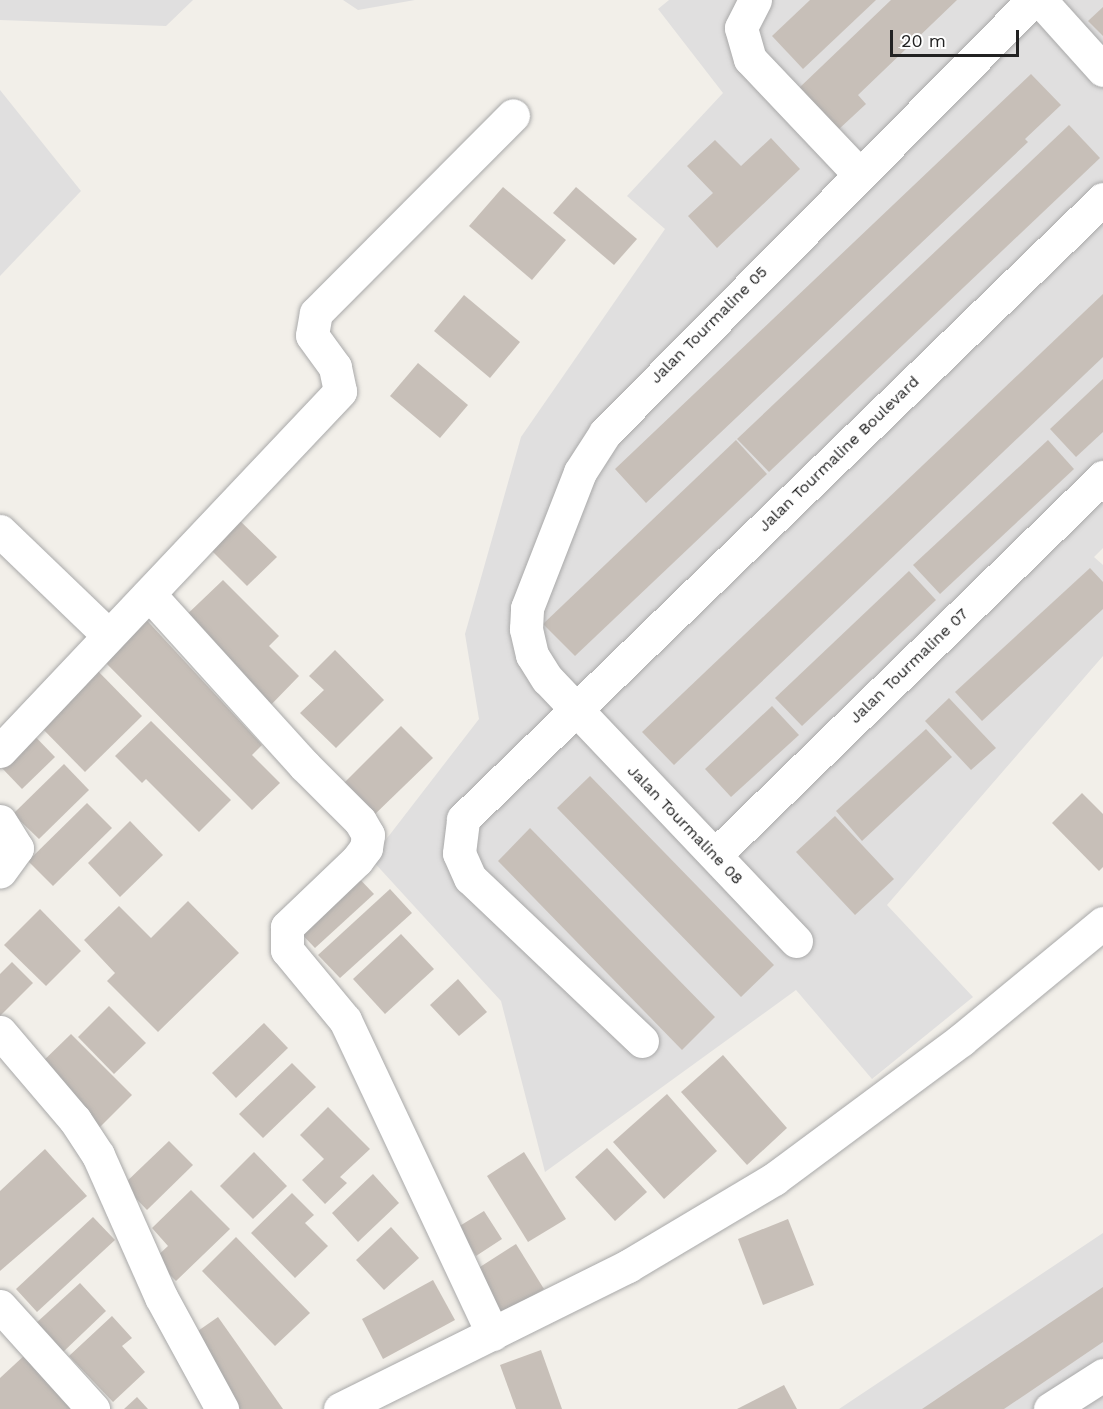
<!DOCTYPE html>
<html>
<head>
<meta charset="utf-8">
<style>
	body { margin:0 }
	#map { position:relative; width:1103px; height:1409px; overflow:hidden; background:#f2efe9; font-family:"Work Sans",sans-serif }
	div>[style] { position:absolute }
	.residential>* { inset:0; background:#e0dfdf }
	.building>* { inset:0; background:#c7bfb8 }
	.roads { filter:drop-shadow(0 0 2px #a9a9a9) drop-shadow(0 0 2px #a9a9a9) }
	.minor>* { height:33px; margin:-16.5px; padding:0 16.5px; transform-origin:16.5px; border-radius:16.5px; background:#fff }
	span { translate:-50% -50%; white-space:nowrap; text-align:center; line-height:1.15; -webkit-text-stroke:4.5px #fff; paint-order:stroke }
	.street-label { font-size:16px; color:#222 }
	.scale { position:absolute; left:890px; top:30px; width:129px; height:27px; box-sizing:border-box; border:3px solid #222; border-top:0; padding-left:8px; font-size:18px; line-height:21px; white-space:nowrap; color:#222; -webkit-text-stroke:4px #fff; paint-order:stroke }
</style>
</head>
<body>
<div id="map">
	<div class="residential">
		<div style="clip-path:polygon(0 0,193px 0,166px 26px,0 20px)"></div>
		<div style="clip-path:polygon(343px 0,415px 0,358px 10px)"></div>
		<div style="clip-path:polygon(669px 0,1103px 0,1103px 548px,1094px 557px,1103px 565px,1103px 656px,887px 905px,973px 997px,872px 1079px,796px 990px,545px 1172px,501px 1001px,371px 859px,479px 719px,465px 634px,521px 437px,665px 229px,627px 196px,723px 93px,658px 9px)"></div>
		<div style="clip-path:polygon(0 90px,81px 191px,0 276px)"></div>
		<div style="clip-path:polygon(1103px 1233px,1103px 1409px,839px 1409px)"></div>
	</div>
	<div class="building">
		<div style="clip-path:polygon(810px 0,876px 0,803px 69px,772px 36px)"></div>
		<div style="clip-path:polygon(891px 0,957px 0,858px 95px,866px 104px,838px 130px,799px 88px)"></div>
		<div style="clip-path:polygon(1103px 7px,1103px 36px,1088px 21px)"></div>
		<div style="clip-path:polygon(1031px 74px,1061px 105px,1025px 139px,1028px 142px,646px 503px,615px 469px)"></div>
		<div style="clip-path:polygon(1069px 125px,1100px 158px,769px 472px,737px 439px)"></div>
		<div style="clip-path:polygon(771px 138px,800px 169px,717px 248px,688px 216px,713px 193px,687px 166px,715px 140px,741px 166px)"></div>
		<div style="clip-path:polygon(503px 187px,566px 240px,532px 280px,469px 226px)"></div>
		<div style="clip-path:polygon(576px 187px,637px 239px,614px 265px,553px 213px)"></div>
		<div style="clip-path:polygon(1103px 294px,1103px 357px,674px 765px,642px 732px)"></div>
		<div style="clip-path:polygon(464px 295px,520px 342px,490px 378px,434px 331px)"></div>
		<div style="clip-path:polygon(418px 363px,468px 405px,440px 438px,390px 396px)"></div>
		<div style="clip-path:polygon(1103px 379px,1103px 432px,1076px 457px,1050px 429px)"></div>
		<div style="clip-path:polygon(736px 440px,767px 474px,575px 656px,543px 624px)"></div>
		<div style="clip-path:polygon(1048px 440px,1074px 469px,940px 594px,913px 565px)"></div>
		<div style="clip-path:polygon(232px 513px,277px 557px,247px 586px,203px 542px)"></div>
		<div style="clip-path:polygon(1090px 568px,1103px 582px,1103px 609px,982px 721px,955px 692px)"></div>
		<div style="clip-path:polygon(909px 571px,936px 600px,802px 726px,775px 698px)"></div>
		<div style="clip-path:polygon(223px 580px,279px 636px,269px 646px,299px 676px,265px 711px,178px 623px)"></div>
		<div style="clip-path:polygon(140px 613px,262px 745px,252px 755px,280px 783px,252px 810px,97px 654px)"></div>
		<div style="clip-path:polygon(335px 650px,384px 700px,336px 748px,300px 713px,324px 690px,309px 676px)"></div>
		<div style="clip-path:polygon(93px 666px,142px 716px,85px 772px,36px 722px)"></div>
		<div style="clip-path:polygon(949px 698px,996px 748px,971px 770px,925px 721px)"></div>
		<div style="clip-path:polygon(772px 706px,799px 735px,731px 797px,705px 769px)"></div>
		<div style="clip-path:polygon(151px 721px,231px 800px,199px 832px,146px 779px,142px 783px,115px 756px)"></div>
		<div style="clip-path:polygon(401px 726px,433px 758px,371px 818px,340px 787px)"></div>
		<div style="clip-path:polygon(26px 727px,55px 757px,22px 789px,0 766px)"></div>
		<div style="clip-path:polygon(926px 729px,952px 757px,862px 841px,836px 811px)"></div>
		<div style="clip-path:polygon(64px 764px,89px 790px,39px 839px,13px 814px)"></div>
		<div style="clip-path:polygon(590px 776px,774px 965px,741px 997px,557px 808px)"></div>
		<div style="clip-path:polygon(1082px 793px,1103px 814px,1103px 867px,1099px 871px,1052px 823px)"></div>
		<div style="clip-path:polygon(87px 803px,112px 828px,53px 886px,28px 861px)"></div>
		<div style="clip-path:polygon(835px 816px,894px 879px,855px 915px,796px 852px)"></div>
		<div style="clip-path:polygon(130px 821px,163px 855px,120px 897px,88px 863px)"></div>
		<div style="clip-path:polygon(530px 828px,715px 1017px,682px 1050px,498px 861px)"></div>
		<div style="clip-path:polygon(352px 871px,374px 894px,315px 948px,293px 925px)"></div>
		<div style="clip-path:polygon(390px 889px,412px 913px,340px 978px,318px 955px)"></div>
		<div style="clip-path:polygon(188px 901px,239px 953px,158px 1032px,107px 981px,115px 973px,84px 940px,119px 906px,151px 938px)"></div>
		<div style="clip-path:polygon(40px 909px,81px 951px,46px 986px,4px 945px)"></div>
		<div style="clip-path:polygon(401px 934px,434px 969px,385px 1014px,353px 979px)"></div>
		<div style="clip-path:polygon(12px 962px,33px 983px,0 1016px,0 974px)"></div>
		<div style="clip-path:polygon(458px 979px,487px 1012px,459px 1036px,430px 1005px)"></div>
		<div style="clip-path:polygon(109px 1006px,146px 1043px,114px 1074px,78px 1037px)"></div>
		<div style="clip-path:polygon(264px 1023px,288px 1048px,236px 1098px,212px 1073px)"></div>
		<div style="clip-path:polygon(71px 1034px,132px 1095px,98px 1129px,37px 1067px)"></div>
		<div style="clip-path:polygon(723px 1055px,787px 1128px,747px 1165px,681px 1092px)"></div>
		<div style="clip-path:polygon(292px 1063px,316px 1087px,263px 1138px,239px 1114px)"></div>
		<div style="clip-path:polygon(667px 1094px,717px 1151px,664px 1199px,613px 1142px)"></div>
		<div style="clip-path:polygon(328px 1107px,370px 1149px,340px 1177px,347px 1183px,325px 1204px,302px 1180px,324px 1159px,300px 1135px)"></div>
		<div style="clip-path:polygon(169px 1141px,193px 1165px,147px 1210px,123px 1185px)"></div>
		<div style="clip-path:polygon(607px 1148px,647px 1192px,615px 1221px,575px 1177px)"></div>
		<div style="clip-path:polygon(45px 1149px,87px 1196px,0 1271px,0 1191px)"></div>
		<div style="clip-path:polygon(254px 1152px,287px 1186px,253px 1219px,220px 1186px)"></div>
		<div style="clip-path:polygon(524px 1152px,566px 1219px,528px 1242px,487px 1176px)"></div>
		<div style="clip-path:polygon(373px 1174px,399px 1203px,358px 1242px,332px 1213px)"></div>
		<div style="clip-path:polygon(191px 1190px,230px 1229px,176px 1281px,154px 1259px,168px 1246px,152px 1228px)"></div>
		<div style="clip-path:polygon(292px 1193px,314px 1215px,305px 1223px,328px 1246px,295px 1278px,251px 1233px)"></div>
		<div style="clip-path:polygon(484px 1211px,502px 1239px,476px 1256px,458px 1227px)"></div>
		<div style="clip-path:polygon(93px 1217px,115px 1240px,37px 1312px,16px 1289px)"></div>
		<div style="clip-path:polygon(788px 1219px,814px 1285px,763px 1305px,738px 1239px)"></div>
		<div style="clip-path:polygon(391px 1227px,419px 1258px,384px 1290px,356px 1260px)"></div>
		<div style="clip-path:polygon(236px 1237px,310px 1313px,275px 1346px,202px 1271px)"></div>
		<div style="clip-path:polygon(516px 1244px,544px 1289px,497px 1319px,469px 1274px)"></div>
		<div style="clip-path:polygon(433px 1280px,455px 1320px,383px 1359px,362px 1319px)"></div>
		<div style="clip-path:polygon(80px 1283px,106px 1311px,62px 1353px,35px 1324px)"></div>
		<div style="clip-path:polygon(1103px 1287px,1103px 1342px,1004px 1409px,922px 1409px)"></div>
		<div style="clip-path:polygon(112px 1316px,132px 1338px,122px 1346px,145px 1372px,113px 1402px,69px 1356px)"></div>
		<div style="clip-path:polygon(218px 1317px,283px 1409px,233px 1409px,185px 1340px)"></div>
		<div style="clip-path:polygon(541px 1350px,562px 1409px,516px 1409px,500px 1365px)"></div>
		<div style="clip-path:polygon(27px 1353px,78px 1409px,0 1409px,0 1378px)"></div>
		<div style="clip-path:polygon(784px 1385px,797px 1409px,737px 1409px)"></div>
		<div style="clip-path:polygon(137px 1397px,148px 1409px,124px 1409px)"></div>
	</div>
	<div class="roads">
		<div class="minor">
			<div style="left:755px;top:0;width:31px;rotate:117deg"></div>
			<div style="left:741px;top:28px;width:32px;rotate:74deg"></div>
			<div style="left:750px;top:59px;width:158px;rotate:46.5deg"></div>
			<div style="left:1040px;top:0;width:94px;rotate:48deg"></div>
			<div style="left:0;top:531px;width:150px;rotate:43.9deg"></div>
			<div style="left:149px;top:594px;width:231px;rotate:47.8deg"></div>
			<div style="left:304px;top:765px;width:79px;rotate:45deg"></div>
			<div style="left:360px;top:821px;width:16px;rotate:60deg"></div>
			<div style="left:368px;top:835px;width:13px;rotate:99deg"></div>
			<div style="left:366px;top:848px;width:15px;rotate:127deg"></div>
			<div style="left:357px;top:860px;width:97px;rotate:136.3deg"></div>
			<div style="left:287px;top:927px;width:23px;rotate:90deg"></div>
			<div style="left:287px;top:950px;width:91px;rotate:50.4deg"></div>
			<div style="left:345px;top:1020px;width:347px;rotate:64.8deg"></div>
			<div style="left:0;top:751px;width:495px;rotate:-46.6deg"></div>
			<div style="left:340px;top:391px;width:25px;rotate:-102deg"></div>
			<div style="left:335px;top:367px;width:39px;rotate:-126deg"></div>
			<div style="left:312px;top:335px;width:22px;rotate:-80deg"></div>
			<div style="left:316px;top:313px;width:279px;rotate:-45.1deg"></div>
			<div style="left:0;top:821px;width:32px;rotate:58deg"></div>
			<div style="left:17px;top:848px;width:29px;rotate:126deg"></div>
			<div style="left:715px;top:855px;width:542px;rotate:-44.25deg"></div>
			<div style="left:796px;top:941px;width:361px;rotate:-133.5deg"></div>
			<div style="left:547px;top:679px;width:28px;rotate:-122deg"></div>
			<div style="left:532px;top:655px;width:27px;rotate:-103deg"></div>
			<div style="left:526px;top:629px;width:21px;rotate:-87deg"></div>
			<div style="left:527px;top:608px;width:146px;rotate:-68.7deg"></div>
			<div style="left:580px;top:472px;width:46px;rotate:-57.3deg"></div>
			<div style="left:605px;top:433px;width:609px;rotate:-45.33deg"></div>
			<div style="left:0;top:1032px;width:116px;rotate:49.6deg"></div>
			<div style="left:75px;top:1120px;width:42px;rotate:56.7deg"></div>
			<div style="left:98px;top:1155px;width:155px;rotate:66.1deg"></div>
			<div style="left:161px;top:1297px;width:128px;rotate:61.4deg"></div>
			<div style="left:642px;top:1041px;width:237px;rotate:-136.5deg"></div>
			<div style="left:470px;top:878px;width:27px;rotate:-114deg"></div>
			<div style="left:459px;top:853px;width:34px;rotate:-83deg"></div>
			<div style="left:463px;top:819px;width:891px;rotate:-44.09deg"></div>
			<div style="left:0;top:1306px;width:139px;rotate:47.9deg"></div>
			<div style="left:340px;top:1409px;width:322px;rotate:-26.4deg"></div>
			<div style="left:628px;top:1266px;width:170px;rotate:-30.8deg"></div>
			<div style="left:774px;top:1179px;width:233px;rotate:-36.6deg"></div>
			<div style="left:961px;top:1040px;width:184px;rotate:-39.5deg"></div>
			<div style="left:1050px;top:1409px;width:63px;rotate:-32.7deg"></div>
		</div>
	</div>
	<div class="street-label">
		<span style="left:709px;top:325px;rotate:-45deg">Jalan Tourmaline 05</span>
		<span style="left:839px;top:454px;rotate:-44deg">Jalan Tourmaline Boulevard</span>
		<span style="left:909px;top:666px;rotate:-44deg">Jalan Tourmaline 07</span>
		<span style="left:685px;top:825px;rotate:46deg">Jalan Tourmaline 08</span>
	</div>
	<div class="scale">20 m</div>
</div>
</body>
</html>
